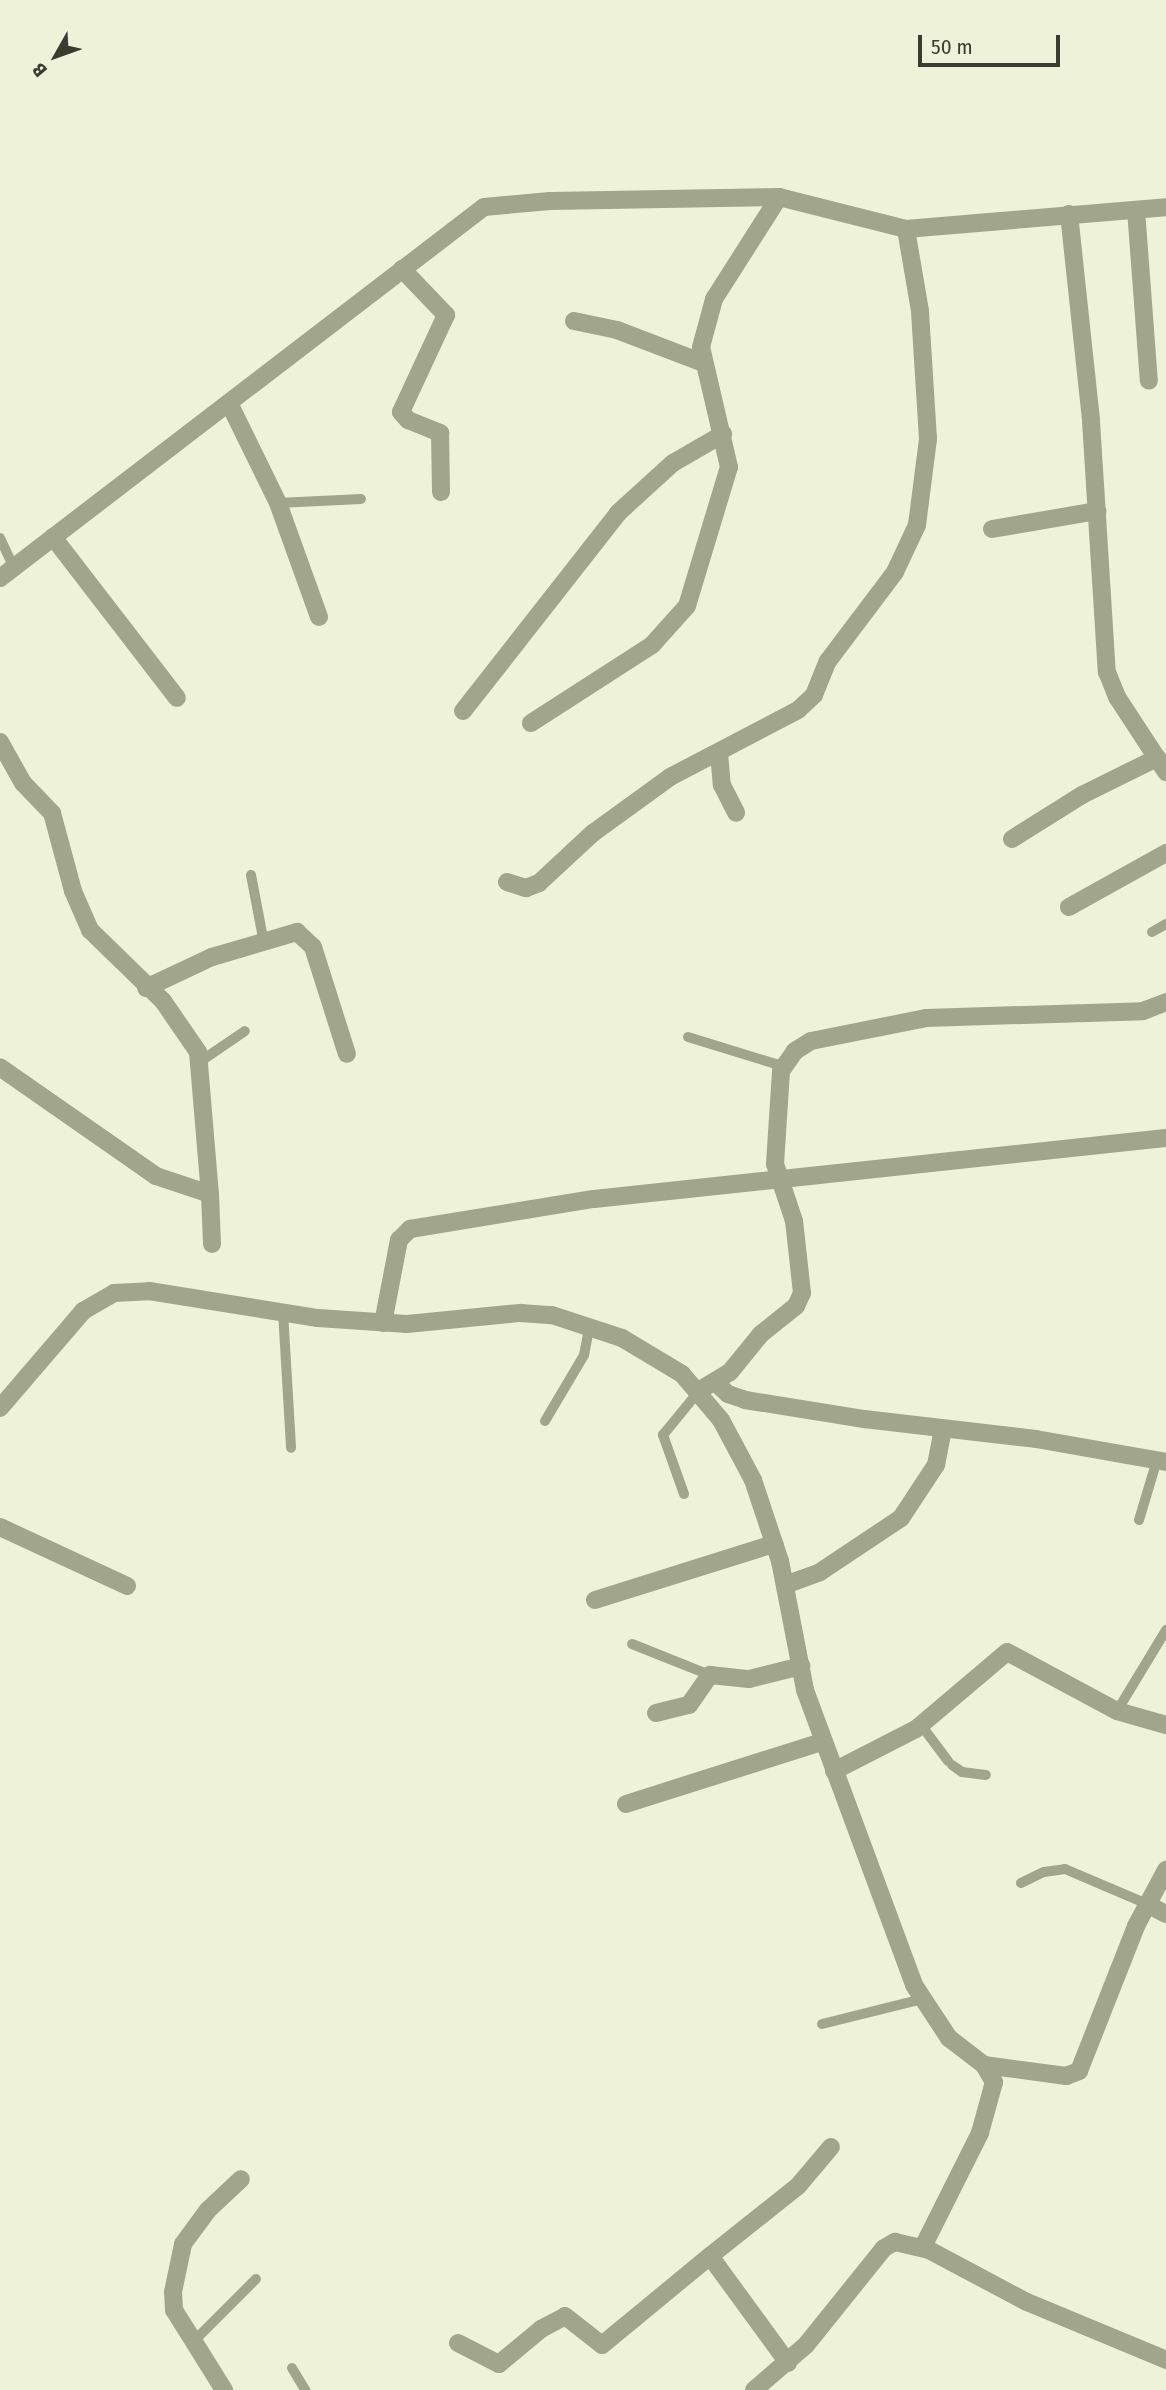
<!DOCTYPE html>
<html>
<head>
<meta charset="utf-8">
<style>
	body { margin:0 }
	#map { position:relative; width:1166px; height:2390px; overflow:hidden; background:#eef2d9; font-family:"Fira Sans Condensed",sans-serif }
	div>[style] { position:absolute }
	.lane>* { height:10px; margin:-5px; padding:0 5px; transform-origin:5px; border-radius:5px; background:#a1a68a }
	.street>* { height:18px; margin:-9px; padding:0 9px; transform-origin:9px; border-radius:9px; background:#a1a68a }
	span { translate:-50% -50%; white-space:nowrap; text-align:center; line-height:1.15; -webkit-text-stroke:6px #eef2d9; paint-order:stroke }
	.north { position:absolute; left:21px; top:21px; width:70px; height:70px; -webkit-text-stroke:5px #eef2d9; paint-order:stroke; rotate:230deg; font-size:19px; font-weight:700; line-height:28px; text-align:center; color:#3a3c32 }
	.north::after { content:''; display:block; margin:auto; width:24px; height:32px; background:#3a3c32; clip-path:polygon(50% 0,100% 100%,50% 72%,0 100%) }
	.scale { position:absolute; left:918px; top:35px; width:142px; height:32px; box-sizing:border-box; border:4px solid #3a3c32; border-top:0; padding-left:9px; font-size:21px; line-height:24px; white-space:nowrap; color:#3a3c32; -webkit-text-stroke:5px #eef2d9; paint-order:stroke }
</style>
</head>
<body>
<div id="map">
	<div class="lane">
		<div style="left:278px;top:503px;width:83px;rotate:-2.8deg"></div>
		<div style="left:0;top:538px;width:33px;rotate:65deg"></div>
		<div style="left:251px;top:875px;width:64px;rotate:79.2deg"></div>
		<div style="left:1152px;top:932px;width:16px;rotate:-30deg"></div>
		<div style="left:688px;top:1037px;width:98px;rotate:17.1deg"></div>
		<div style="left:201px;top:1061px;width:53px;rotate:-34.3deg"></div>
		<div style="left:283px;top:1312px;width:136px;rotate:86.6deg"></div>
		<div style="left:545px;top:1421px;width:77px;rotate:-59.4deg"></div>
		<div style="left:584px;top:1355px;width:31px;rotate:-79deg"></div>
		<div style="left:684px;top:1494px;width:63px;rotate:-109.6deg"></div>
		<div style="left:663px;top:1435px;width:57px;rotate:-50.7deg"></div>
		<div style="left:1139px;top:1520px;width:63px;rotate:-73.3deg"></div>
		<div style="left:632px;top:1644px;width:84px;rotate:21.7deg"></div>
		<div style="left:1117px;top:1711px;width:95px;rotate:-58.8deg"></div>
		<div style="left:921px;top:1725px;width:45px;rotate:53.1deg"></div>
		<div style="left:952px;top:1765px;width:12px;rotate:35deg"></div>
		<div style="left:962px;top:1772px;width:24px;rotate:7deg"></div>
		<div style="left:1021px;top:1883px;width:25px;rotate:-26deg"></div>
		<div style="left:1044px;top:1872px;width:21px;rotate:-8deg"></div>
		<div style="left:1065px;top:1869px;width:89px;rotate:23.1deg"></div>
		<div style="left:822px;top:2024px;width:103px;rotate:-14deg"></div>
		<div style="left:193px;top:2342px;width:89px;rotate:-45deg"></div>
		<div style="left:292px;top:2368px;width:26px;rotate:59deg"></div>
	</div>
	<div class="street">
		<div style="left:1136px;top:210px;width:171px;rotate:85.7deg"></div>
		<div style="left:1069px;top:214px;width:208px;rotate:83.9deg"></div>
		<div style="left:1091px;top:421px;width:252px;rotate:86.4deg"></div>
		<div style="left:1107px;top:672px;width:27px;rotate:68deg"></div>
		<div style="left:1117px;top:697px;width:90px;rotate:56.8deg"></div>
		<div style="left:402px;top:269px;width:64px;rotate:46.3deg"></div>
		<div style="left:446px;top:315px;width:107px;rotate:114.9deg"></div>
		<div style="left:401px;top:412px;width:11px;rotate:49deg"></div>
		<div style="left:408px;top:420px;width:35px;rotate:22deg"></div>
		<div style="left:440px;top:433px;width:59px;rotate:89deg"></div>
		<div style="left:574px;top:321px;width:44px;rotate:11.8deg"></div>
		<div style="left:617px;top:330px;width:90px;rotate:20.9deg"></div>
		<div style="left:230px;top:405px;width:109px;rotate:63.9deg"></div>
		<div style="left:278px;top:503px;width:121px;rotate:70.2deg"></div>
		<div style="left:992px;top:529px;width:107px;rotate:-9.7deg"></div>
		<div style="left:53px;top:537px;width:203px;rotate:52.4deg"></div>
		<div style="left:0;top:578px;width:610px;rotate:-37.47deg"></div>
		<div style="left:484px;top:207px;width:66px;rotate:-5.2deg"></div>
		<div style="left:550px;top:201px;width:229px;rotate:-1deg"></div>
		<div style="left:779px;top:197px;width:131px;rotate:14.1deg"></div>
		<div style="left:906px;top:229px;width:261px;rotate:-4.8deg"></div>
		<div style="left:463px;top:711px;width:251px;rotate:-51.9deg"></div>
		<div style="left:618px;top:513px;width:74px;rotate:-42.3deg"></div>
		<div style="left:673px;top:463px;width:58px;rotate:-30.1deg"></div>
		<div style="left:531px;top:723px;width:144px;rotate:-32.8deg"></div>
		<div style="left:652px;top:645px;width:52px;rotate:-48.1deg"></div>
		<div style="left:687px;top:606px;width:145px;rotate:-73.2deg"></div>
		<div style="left:729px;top:467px;width:123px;rotate:-103.1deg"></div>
		<div style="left:701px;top:347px;width:50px;rotate:-74.8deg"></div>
		<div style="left:714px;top:299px;width:121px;rotate:-57.5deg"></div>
		<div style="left:0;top:742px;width:47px;rotate:60.7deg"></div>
		<div style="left:23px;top:783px;width:42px;rotate:46deg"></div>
		<div style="left:52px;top:813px;width:81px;rotate:74.9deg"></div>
		<div style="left:73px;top:891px;width:43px;rotate:66.4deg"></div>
		<div style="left:90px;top:930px;width:102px;rotate:44.2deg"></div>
		<div style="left:163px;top:1001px;width:62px;rotate:55.5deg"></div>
		<div style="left:198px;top:1052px;width:143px;rotate:85.2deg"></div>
		<div style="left:210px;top:1194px;width:57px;rotate:-161.6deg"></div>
		<div style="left:156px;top:1176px;width:190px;rotate:-145.1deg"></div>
		<div style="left:719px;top:753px;width:32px;rotate:85deg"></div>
		<div style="left:722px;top:785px;width:31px;rotate:63deg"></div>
		<div style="left:1012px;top:839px;width:83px;rotate:-32.2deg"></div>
		<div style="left:1082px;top:795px;width:84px;rotate:-26.3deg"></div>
		<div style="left:507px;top:882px;width:20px;rotate:18deg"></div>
		<div style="left:526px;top:888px;width:14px;rotate:-21deg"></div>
		<div style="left:539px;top:883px;width:74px;rotate:-42.8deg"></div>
		<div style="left:593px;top:833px;width:95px;rotate:-36deg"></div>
		<div style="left:670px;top:777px;width:144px;rotate:-27.6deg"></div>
		<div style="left:798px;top:710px;width:22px;rotate:-43deg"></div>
		<div style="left:814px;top:695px;width:37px;rotate:-68deg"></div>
		<div style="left:828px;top:661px;width:111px;rotate:-53deg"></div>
		<div style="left:895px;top:572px;width:52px;rotate:-64.9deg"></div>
		<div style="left:917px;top:525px;width:87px;rotate:-82.7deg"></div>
		<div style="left:928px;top:439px;width:128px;rotate:-93.6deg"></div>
		<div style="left:920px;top:311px;width:83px;rotate:-99.7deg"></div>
		<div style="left:1069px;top:907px;width:111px;rotate:-29.1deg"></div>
		<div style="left:146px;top:988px;width:73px;rotate:-25.2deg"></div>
		<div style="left:212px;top:957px;width:89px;rotate:-16.4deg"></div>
		<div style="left:297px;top:932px;width:22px;rotate:43deg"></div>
		<div style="left:313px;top:947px;width:112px;rotate:72.4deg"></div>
		<div style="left:210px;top:1194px;width:50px;rotate:87.7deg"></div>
		<div style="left:383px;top:1323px;width:85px;rotate:-79.1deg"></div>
		<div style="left:399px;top:1240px;width:16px;rotate:-45deg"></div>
		<div style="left:410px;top:1229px;width:186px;rotate:-9.3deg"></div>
		<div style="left:594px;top:1199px;width:575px;rotate:-6.09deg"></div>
		<div style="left:715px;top:1382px;width:18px;rotate:43deg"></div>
		<div style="left:728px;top:1394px;width:18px;rotate:19deg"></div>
		<div style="left:745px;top:1400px;width:121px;rotate:9.1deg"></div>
		<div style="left:864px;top:1419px;width:173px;rotate:6.6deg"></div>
		<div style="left:1036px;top:1439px;width:132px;rotate:10deg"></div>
		<div style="left:700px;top:1390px;width:35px;rotate:-31deg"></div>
		<div style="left:730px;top:1372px;width:49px;rotate:-50.8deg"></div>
		<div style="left:761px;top:1334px;width:45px;rotate:-38.7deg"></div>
		<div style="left:796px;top:1306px;width:14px;rotate:-65deg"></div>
		<div style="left:802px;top:1293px;width:72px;rotate:-96.3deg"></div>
		<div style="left:794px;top:1221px;width:60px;rotate:-108.4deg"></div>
		<div style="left:775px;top:1164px;width:93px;rotate:-86.3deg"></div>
		<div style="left:781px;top:1071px;width:24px;rotate:-55deg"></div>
		<div style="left:795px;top:1051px;width:19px;rotate:-32deg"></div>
		<div style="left:811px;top:1041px;width:117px;rotate:-11.3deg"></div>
		<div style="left:926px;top:1018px;width:217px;rotate:-1.8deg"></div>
		<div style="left:1143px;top:1011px;width:25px;rotate:-21deg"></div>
		<div style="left:0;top:1408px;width:128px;rotate:-49.4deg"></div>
		<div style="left:83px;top:1311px;width:36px;rotate:-30deg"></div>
		<div style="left:114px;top:1293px;width:35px;rotate:-3deg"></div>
		<div style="left:149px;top:1291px;width:171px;rotate:9.1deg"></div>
		<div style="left:318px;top:1318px;width:89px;rotate:3.9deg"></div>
		<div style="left:407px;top:1324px;width:114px;rotate:-5.6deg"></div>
		<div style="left:520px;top:1313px;width:32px;rotate:4deg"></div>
		<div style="left:552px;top:1315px;width:74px;rotate:18.2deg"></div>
		<div style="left:622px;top:1338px;width:70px;rotate:31deg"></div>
		<div style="left:682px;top:1374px;width:60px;rotate:49.7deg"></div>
		<div style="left:721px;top:1420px;width:68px;rotate:61.9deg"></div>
		<div style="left:753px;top:1480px;width:85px;rotate:71.6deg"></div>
		<div style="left:780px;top:1561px;width:131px;rotate:79deg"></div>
		<div style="left:805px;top:1690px;width:314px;rotate:69.7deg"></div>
		<div style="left:914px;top:1985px;width:64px;rotate:56.6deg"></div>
		<div style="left:949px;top:2038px;width:44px;rotate:37.6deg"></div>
		<div style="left:984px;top:2065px;width:20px;rotate:60deg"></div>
		<div style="left:994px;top:2082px;width:53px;rotate:105.4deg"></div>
		<div style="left:980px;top:2133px;width:127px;rotate:116.6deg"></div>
		<div style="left:0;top:1527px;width:140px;rotate:24.9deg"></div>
		<div style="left:785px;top:1585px;width:37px;rotate:-20deg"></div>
		<div style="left:820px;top:1572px;width:97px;rotate:-33.7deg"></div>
		<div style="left:901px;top:1518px;width:64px;rotate:-56.6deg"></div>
		<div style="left:936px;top:1465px;width:37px;rotate:-79deg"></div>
		<div style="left:595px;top:1600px;width:188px;rotate:-17.4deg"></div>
		<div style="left:656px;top:1713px;width:34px;rotate:-14deg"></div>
		<div style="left:689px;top:1705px;width:37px;rotate:-55deg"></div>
		<div style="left:710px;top:1675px;width:39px;rotate:6deg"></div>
		<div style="left:749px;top:1679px;width:54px;rotate:-14deg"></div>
		<div style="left:834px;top:1771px;width:92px;rotate:-27.1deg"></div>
		<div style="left:916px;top:1729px;width:119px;rotate:-40.2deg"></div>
		<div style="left:1007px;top:1652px;width:125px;rotate:28.2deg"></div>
		<div style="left:1117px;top:1711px;width:51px;rotate:15.9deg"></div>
		<div style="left:626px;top:1804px;width:206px;rotate:-17.6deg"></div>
		<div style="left:1147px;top:1904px;width:21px;rotate:28deg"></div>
		<div style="left:984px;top:2065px;width:83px;rotate:7.6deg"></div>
		<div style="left:1066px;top:2076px;width:14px;rotate:-21deg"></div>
		<div style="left:1079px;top:2071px;width:156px;rotate:-68.5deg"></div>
		<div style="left:1136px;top:1926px;width:64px;rotate:-61.8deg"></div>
		<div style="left:458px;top:2343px;width:46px;rotate:27.1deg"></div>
		<div style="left:499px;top:2364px;width:55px;rotate:-39.8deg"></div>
		<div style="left:541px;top:2329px;width:27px;rotate:-28deg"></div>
		<div style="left:565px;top:2316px;width:47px;rotate:38.1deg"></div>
		<div style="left:602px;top:2345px;width:140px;rotate:-39.5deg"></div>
		<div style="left:788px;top:2363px;width:132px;rotate:-126.1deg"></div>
		<div style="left:710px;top:2256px;width:112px;rotate:-38.5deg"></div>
		<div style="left:798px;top:2186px;width:51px;rotate:-49.8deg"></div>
		<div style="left:224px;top:2390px;width:94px;rotate:-122deg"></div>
		<div style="left:174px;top:2310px;width:18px;rotate:-93deg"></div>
		<div style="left:173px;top:2292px;width:49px;rotate:-78.2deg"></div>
		<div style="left:183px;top:2244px;width:42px;rotate:-53.7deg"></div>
		<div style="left:208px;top:2210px;width:45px;rotate:-43.2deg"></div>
		<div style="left:754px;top:2390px;width:69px;rotate:-40.9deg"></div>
		<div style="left:806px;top:2345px;width:124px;rotate:-51.2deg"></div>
		<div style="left:884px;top:2248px;width:13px;rotate:-29deg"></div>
		<div style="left:895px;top:2242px;width:35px;rotate:13deg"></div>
		<div style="left:929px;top:2250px;width:111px;rotate:28deg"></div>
		<div style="left:1027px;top:2302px;width:151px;rotate:22.6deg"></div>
	</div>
	<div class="north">B</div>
	<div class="scale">50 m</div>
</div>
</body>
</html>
